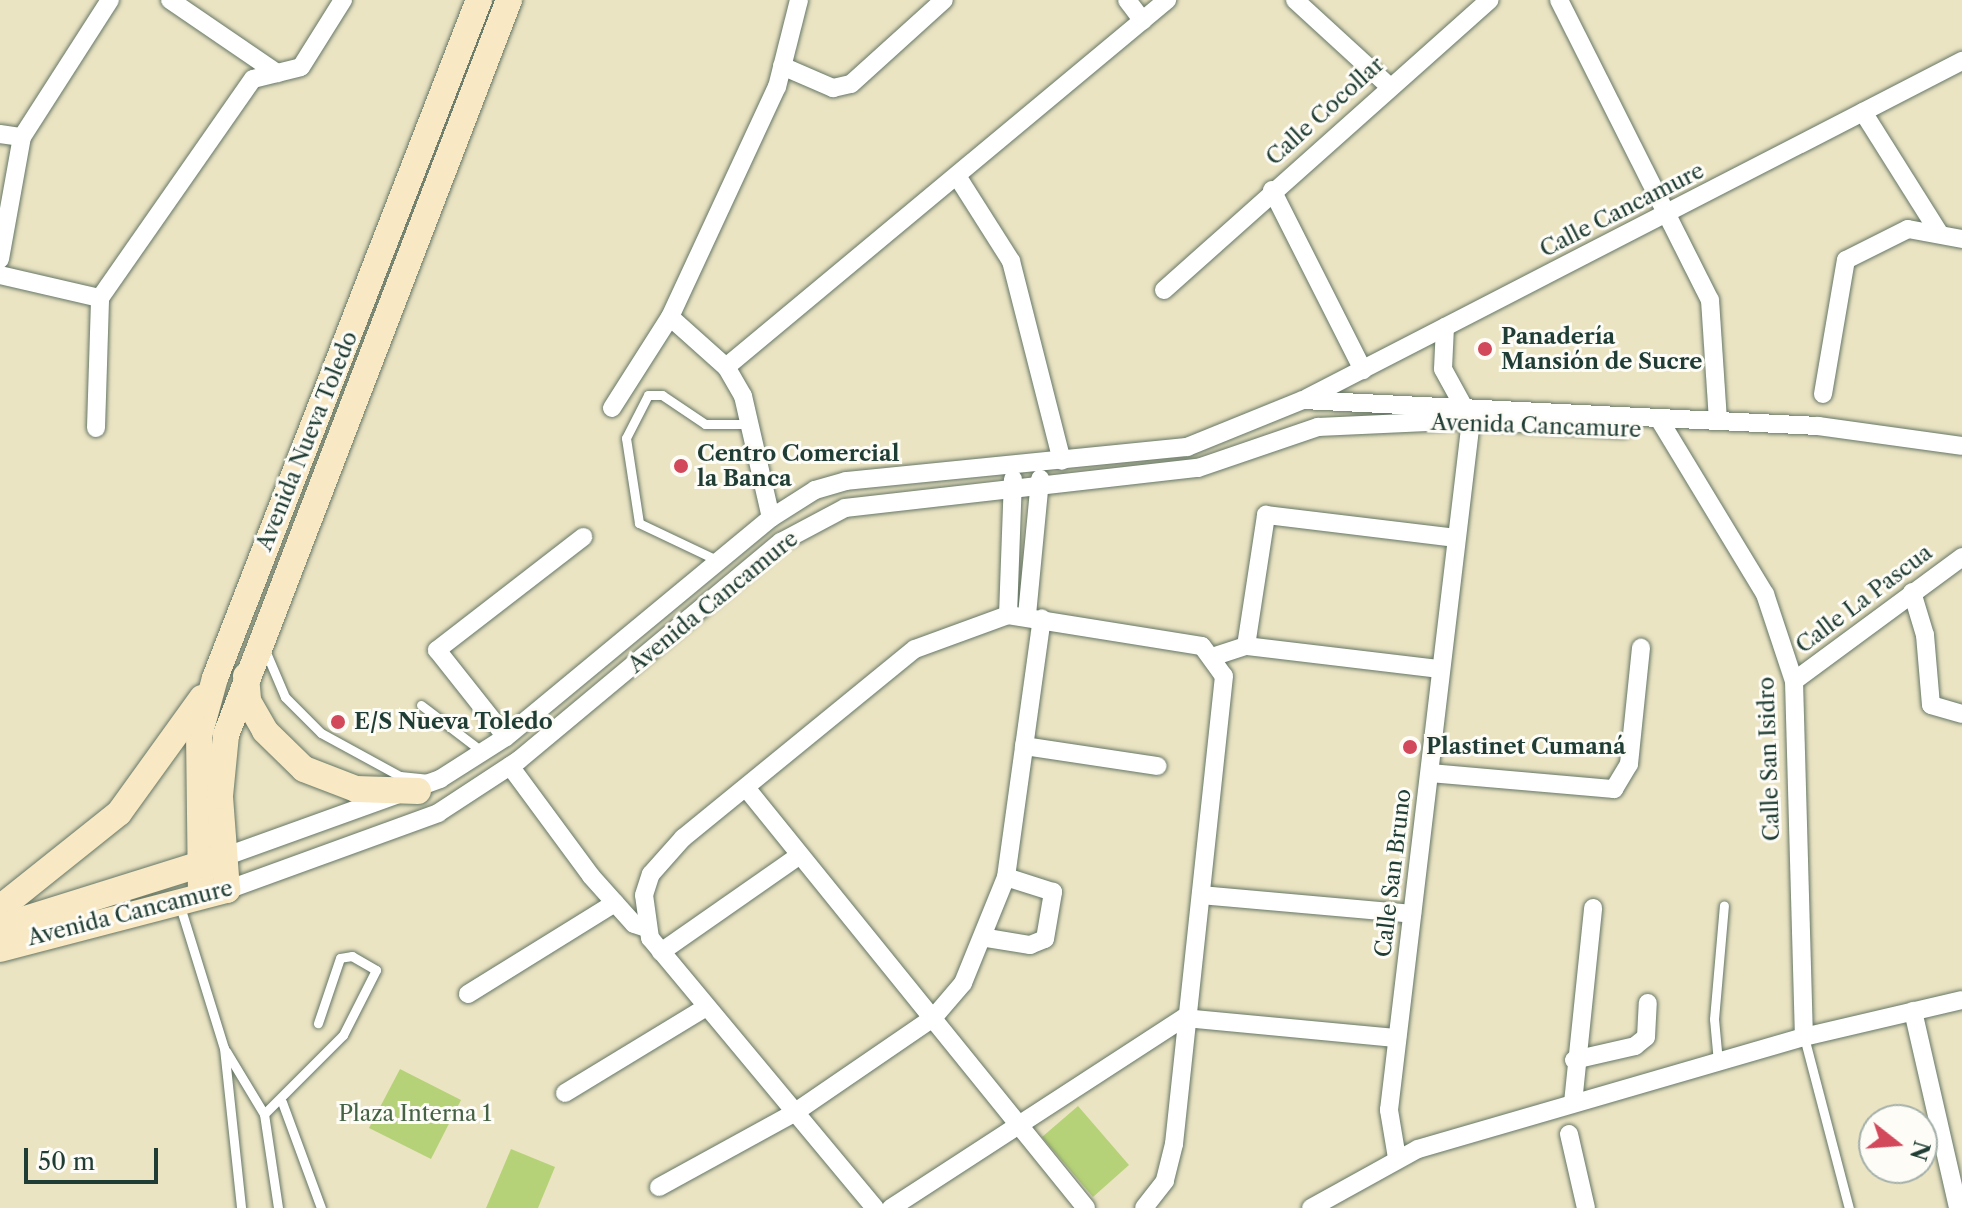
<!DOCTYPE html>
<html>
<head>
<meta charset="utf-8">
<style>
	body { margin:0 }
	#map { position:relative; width:1962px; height:1208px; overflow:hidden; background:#ebe4c3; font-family:"Libre Caslon Text",serif }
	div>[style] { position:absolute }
	.green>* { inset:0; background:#b6d278 }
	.roads { filter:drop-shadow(0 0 2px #676) drop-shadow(0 0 2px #676) }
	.service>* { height:9px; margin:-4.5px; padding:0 4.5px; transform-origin:4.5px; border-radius:4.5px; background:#fff }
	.minor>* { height:18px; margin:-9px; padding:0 9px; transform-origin:9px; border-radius:9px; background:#fff }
	.secondary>* { height:26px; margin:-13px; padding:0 13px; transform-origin:13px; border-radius:13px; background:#f8e8c3 }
	.dots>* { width:22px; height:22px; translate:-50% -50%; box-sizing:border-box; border:4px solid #fdfcf7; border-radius:50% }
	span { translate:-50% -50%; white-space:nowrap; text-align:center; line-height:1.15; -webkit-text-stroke:6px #fdfcf7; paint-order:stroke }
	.street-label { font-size:22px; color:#1f3d34 }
	.poi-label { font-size:22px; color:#1f3d34; font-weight:700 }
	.left { translate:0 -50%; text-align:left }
	.park-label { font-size:22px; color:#456245 }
	.north { position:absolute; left:1858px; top:1104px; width:80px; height:80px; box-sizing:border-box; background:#fdfcf7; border:2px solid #a4b0a9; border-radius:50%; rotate:107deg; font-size:22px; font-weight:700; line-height:32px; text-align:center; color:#1f3d34 }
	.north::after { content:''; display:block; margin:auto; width:28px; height:36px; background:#d1495b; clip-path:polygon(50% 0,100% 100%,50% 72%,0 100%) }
	.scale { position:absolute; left:24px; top:1148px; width:134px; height:36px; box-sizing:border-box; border:4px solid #1f3d34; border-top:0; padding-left:10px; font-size:24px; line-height:28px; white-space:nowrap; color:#1f3d34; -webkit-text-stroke:6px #fdfcf7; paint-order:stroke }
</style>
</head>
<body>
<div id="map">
	<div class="green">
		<div style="clip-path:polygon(400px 1069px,461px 1100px,431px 1159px,369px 1128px)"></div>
		<div style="clip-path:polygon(1078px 1106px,1129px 1165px,1093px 1197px,1042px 1137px)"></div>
		<div style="clip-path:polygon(511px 1149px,555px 1167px,538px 1208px,486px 1208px)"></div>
	</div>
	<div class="roads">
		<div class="service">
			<div style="left:721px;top:562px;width:91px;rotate:-154.6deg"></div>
			<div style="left:639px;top:523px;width:86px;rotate:-98.7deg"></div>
			<div style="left:626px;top:438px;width:48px;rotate:-62.9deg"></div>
			<div style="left:648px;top:395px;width:14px"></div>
			<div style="left:662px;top:395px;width:52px;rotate:34deg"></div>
			<div style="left:705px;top:424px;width:44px"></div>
			<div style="left:265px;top:650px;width:51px;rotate:66.9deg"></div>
			<div style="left:285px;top:697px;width:51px;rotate:45deg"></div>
			<div style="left:321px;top:733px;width:90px;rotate:28.6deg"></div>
			<div style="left:400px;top:776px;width:29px;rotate:6deg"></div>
			<div style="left:421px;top:705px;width:79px;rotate:37.3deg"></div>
			<div style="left:179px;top:903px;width:152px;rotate:72.8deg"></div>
			<div style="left:224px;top:1048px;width:161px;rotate:83.9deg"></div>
			<div style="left:1804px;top:1037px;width:177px;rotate:75.3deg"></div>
			<div style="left:226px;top:1051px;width:74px;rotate:58.9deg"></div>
			<div style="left:264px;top:1114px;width:95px;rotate:81.5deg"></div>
			<div style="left:1718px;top:1062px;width:43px;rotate:-95.3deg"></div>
			<div style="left:1714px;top:1019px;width:114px;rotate:-85deg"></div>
			<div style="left:282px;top:1102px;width:113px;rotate:69.8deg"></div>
			<div style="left:264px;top:1114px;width:112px;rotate:-45deg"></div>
			<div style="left:343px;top:1035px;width:73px;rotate:-63.1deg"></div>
			<div style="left:376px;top:970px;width:28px;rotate:-150deg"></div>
			<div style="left:352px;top:956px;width:12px;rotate:171deg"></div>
			<div style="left:340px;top:958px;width:69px;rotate:108.7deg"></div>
		</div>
		<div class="minor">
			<div style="left:170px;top:0;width:130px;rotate:34.3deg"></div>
			<div style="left:1127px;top:0;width:26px;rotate:53deg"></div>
			<div style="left:1295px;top:0;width:127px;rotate:42.5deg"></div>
			<div style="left:1559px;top:0;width:336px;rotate:63.3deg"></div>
			<div style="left:1710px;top:300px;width:121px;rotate:86.2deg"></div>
			<div style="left:782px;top:66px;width:56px;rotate:23.3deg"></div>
			<div style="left:833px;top:88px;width:18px;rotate:-13deg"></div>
			<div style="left:851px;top:84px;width:125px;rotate:-42.1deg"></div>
			<div style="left:1863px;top:112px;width:141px;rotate:57.8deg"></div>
			<div style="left:0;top:134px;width:22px;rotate:8deg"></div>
			<div style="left:957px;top:176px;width:101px;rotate:57.6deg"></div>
			<div style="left:1011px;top:261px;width:206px;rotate:75.7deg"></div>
			<div style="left:1272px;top:190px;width:202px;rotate:63.2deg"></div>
			<div style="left:0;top:259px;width:124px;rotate:-79.8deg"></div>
			<div style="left:22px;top:137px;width:163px;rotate:-57.3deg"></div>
			<div style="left:0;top:275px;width:103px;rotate:13deg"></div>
			<div style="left:100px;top:298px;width:267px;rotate:-55.1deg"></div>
			<div style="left:253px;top:79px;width:49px;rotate:-14deg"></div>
			<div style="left:301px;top:67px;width:79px;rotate:-57.9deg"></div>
			<div style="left:1164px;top:290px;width:436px;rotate:-41.7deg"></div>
			<div style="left:726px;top:367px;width:574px;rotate:-39.77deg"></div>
			<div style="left:1823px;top:394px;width:136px;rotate:-80.3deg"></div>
			<div style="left:1846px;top:260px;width:69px;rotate:-26.6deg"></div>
			<div style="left:1908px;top:229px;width:55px;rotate:10.5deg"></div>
			<div style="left:1307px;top:398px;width:737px;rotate:-27.23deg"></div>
			<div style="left:612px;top:408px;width:108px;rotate:-57.5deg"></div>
			<div style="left:1659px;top:419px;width:205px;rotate:58.8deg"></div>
			<div style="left:1765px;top:594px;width:92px;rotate:71.6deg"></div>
			<div style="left:1794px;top:681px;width:356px;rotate:88.4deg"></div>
			<div style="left:96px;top:428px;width:130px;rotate:-88.2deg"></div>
			<div style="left:771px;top:518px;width:125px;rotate:-102.9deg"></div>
			<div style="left:743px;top:396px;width:34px;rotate:-120deg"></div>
			<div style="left:726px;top:367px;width:75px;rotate:-138.2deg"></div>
			<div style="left:670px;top:317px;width:254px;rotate:-65.1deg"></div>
			<div style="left:777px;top:87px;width:90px;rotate:-75.8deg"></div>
			<div style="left:1912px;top:592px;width:45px;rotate:73.2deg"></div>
			<div style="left:1925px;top:635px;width:70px;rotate:85.1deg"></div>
			<div style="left:1931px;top:705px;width:32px;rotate:16deg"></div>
			<div style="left:1008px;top:615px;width:136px;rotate:-87.9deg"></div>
			<div style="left:1027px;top:615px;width:137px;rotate:-84.5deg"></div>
			<div style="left:1246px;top:646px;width:133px;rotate:-81.3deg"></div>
			<div style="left:1266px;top:515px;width:191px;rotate:6.9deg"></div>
			<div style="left:1215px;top:656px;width:33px;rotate:-18deg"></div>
			<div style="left:1246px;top:646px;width:195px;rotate:6.8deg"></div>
			<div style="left:1794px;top:681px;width:209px;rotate:-36.4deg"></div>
			<div style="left:506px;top:737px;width:111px;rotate:-128.4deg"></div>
			<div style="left:437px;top:650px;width:185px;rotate:-37.7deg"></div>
			<div style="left:1024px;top:746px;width:135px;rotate:8.5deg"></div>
			<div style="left:510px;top:766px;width:137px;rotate:53.6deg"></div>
			<div style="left:591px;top:876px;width:64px;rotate:48.1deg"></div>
			<div style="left:634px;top:924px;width:13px;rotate:18deg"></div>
			<div style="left:1430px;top:773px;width:185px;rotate:5deg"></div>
			<div style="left:1614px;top:789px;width:29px;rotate:-59deg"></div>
			<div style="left:1629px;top:764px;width:117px;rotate:-84.1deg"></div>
			<div style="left:747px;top:789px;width:539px;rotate:51.02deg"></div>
			<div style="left:221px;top:858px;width:233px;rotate:-19.8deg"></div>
			<div style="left:440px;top:779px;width:78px;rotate:-32.5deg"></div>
			<div style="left:506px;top:737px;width:344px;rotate:-39.6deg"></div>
			<div style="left:771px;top:518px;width:52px;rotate:-32.5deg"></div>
			<div style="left:815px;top:490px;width:32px;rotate:-16deg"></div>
			<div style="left:846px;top:481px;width:343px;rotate:-5.7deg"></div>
			<div style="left:1187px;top:447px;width:125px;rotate:-22.1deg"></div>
			<div style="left:1303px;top:400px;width:516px;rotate:2.89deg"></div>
			<div style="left:1818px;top:426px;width:145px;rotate:7.9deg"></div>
			<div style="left:227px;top:890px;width:225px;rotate:-20deg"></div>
			<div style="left:438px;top:813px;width:97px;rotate:-33.2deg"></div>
			<div style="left:519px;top:760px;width:341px;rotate:-39.8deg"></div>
			<div style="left:781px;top:542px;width:72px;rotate:-28deg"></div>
			<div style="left:845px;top:508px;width:355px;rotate:-6.5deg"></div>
			<div style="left:1198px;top:468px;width:127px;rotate:-18.9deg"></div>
			<div style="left:1318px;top:427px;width:153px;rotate:-2.6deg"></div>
			<div style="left:1471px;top:420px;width:153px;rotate:3.4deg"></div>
			<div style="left:1201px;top:895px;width:212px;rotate:5.1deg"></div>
			<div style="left:987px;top:938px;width:44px;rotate:9.2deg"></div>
			<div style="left:1030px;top:945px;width:16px;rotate:-22deg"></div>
			<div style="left:1045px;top:939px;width:48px;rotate:-80.3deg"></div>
			<div style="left:1053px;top:892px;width:49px;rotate:-162.3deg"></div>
			<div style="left:661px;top:952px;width:169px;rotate:-34.9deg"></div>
			<div style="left:468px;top:994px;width:173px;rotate:-31.8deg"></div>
			<div style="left:1913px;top:1011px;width:202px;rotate:77.1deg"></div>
			<div style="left:1574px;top:1060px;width:63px;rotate:-12.9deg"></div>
			<div style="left:1635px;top:1046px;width:14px;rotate:-39deg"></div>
			<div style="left:1646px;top:1037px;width:34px;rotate:-87deg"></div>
			<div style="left:565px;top:1093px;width:164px;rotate:-31.3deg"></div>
			<div style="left:1573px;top:1103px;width:196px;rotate:-84.1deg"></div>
			<div style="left:1569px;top:1134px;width:76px;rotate:77.1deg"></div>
			<div style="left:1397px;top:1158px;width:49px;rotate:-99.5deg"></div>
			<div style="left:1389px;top:1110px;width:695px;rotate:-83.22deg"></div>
			<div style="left:1471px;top:420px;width:58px;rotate:-118.8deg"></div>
			<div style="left:1443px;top:369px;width:42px;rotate:-87.3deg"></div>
			<div style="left:659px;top:1187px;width:154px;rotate:-28.7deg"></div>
			<div style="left:794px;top:1113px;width:170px;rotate:-34.4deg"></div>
			<div style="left:934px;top:1017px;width:45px;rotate:-49.5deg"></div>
			<div style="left:963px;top:983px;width:114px;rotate:-67.9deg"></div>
			<div style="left:1006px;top:877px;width:261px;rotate:-82.1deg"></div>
			<div style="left:875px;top:1208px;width:351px;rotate:-129.8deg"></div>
			<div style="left:650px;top:938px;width:43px;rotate:-97.9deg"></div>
			<div style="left:644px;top:895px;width:22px;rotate:-72deg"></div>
			<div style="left:651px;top:874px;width:48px;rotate:-48.4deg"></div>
			<div style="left:683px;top:838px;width:299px;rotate:-39.2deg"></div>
			<div style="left:915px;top:649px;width:99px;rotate:-20.1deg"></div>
			<div style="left:1008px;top:615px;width:196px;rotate:9.1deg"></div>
			<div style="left:1202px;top:646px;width:37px;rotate:54deg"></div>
			<div style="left:1224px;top:676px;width:471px;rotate:96.1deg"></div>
			<div style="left:1174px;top:1144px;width:38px;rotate:104deg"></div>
			<div style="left:1165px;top:1181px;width:34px;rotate:128deg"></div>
			<div style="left:891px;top:1208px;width:349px;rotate:-33deg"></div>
			<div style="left:1184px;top:1018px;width:214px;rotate:5.4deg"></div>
			<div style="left:1311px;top:1208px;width:122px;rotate:-28.9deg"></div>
			<div style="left:1418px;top:1149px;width:402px;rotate:-16.2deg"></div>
			<div style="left:1804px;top:1037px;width:162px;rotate:-13.2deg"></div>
		</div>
		<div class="secondary">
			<div style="left:246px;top:676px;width:25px;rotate:85deg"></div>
			<div style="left:248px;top:701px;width:34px;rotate:60deg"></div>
			<div style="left:265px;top:731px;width:54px;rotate:44.3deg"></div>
			<div style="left:304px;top:769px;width:56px;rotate:21deg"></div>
			<div style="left:356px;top:789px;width:62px;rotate:1.8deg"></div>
			<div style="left:201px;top:895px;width:159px;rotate:-90.7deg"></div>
			<div style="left:199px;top:736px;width:60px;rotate:-74.6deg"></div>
			<div style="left:215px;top:678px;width:728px;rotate:-68.73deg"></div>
			<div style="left:0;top:908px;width:152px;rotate:-38.6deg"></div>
			<div style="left:119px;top:813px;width:142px;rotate:-54.2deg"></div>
			<div style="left:0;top:927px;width:224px;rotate:-17.4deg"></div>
			<div style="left:0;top:949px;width:235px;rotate:-14.6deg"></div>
			<div style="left:227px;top:890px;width:94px;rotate:-94.3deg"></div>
			<div style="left:220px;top:796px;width:61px;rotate:-84.4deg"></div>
			<div style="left:226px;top:735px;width:788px;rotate:-68.94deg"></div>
		</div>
	</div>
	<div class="dots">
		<div style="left:1485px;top:349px;background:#d1495b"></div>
		<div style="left:681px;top:466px;background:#d1495b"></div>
		<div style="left:338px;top:722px;background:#d1495b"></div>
		<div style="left:1410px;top:747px;background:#d1495b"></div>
	</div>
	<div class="street-label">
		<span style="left:1325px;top:111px;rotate:-42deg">Calle Cocollar</span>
		<span style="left:1622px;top:210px;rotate:-27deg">Calle Cancamure</span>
		<span style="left:1536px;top:426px;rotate:2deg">Avenida Cancamure</span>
		<span style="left:307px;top:441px;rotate:-68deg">Avenida Nueva Toledo</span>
		<span style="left:1864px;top:599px;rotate:-37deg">Calle La Pascua</span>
		<span style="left:713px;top:602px;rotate:-39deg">Avenida Cancamure</span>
		<span style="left:1769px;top:759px;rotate:-92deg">Calle San Isidro</span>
		<span style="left:1393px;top:873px;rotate:-83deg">Calle San Bruno</span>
		<span style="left:130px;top:913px;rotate:-14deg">Avenida Cancamure</span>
	</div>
	<div class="poi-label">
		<span class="left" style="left:1501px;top:349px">Panadería<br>Mansión de Sucre</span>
		<span class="left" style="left:697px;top:466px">Centro Comercial<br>la Banca</span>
		<span class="left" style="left:354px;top:722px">E/S Nueva Toledo</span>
		<span class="left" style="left:1426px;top:747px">Plastinet Cumaná</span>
	</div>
	<div class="park-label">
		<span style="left:415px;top:1114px">Plaza Interna 1</span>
	</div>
	<div class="north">N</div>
	<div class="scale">50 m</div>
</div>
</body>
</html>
